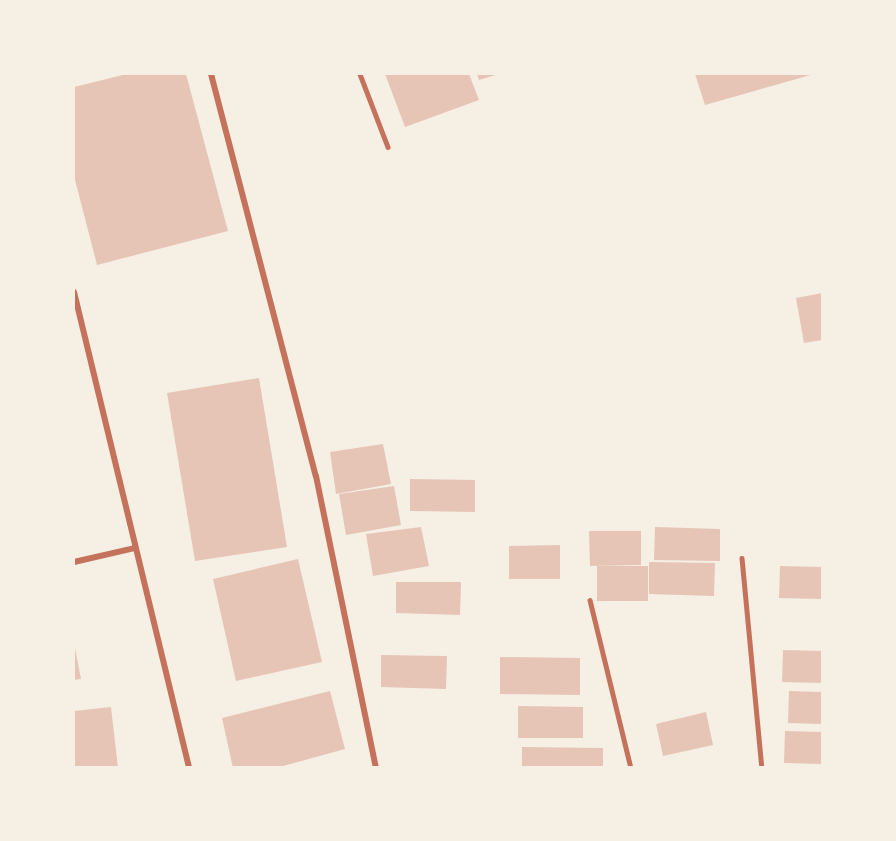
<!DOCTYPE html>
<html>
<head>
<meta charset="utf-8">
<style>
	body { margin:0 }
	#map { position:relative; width:896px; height:841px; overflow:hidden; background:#f6efe4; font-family:Arial,sans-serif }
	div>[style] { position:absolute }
	.building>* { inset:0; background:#e6c5b7 }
	.service>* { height:4.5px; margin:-2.25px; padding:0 2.25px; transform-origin:2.25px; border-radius:2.25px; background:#c5725c }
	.minor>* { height:6px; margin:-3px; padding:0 3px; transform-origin:3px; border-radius:3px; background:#c5725c }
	span { translate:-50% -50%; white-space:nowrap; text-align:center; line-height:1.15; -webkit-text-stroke:4.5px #f6efe4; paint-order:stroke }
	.frame { position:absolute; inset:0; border:75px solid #f6efe4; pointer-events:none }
</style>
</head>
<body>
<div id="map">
	<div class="building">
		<div style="clip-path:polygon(127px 74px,186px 74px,228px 231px,97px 265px,74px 176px,74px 87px)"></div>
		<div style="clip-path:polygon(385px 74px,469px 74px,479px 100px,405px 127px)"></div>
		<div style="clip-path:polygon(477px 74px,499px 74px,479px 80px)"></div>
		<div style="clip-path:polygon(695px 74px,814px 74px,705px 105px)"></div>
		<div style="clip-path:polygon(822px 293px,822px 340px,804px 343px,796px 298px)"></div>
		<div style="clip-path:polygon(259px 378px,287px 547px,195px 561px,167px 393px)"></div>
		<div style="clip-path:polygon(383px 444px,391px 484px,336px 494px,330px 452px)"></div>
		<div style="clip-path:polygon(410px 479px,475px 480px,475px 512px,410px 511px)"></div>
		<div style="clip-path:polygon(394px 486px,401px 525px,346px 535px,339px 494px)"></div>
		<div style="clip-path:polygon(421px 527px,429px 566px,373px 576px,366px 534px)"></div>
		<div style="clip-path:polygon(655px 527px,720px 529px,720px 561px,654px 560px)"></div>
		<div style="clip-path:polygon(589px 531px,641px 531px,641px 565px,590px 566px)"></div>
		<div style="clip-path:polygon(560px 545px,560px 579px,509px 579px,509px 546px)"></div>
		<div style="clip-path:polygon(298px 559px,322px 662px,236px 681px,213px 579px)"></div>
		<div style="clip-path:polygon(649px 562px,715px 563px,714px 596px,649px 594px)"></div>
		<div style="clip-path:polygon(597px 566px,648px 566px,648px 601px,597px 601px)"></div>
		<div style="clip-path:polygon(780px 566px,822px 567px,822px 599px,779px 598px)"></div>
		<div style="clip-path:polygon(396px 582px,461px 582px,460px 615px,396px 613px)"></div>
		<div style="clip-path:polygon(74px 643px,81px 679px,74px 680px)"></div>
		<div style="clip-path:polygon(783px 650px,822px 651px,822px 683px,782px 682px)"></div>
		<div style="clip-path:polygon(381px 655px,447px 656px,446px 689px,381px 687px)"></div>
		<div style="clip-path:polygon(500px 657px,580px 658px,580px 695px,500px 694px)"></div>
		<div style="clip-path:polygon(330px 691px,345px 749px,276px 768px,233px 768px,222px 718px)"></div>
		<div style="clip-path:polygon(789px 691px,822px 692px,822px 724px,788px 723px)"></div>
		<div style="clip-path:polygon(518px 706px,583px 707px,583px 738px,518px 738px)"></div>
		<div style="clip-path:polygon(111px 707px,118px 768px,74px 768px,74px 711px)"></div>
		<div style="clip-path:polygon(706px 712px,713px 745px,663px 756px,656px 724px)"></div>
		<div style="clip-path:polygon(785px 731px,822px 732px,822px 764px,784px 763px)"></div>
		<div style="clip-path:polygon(522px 747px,603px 748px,603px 768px,522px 768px)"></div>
	</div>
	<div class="service">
		<div style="left:360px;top:74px;width:78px;rotate:69deg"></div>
		<div style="left:742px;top:558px;width:211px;rotate:84.6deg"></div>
		<div style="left:590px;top:600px;width:173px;rotate:76.3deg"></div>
	</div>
	<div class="minor">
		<div style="left:211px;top:74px;width:415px;rotate:75.4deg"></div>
		<div style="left:316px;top:476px;width:298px;rotate:78.4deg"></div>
		<div style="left:74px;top:292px;width:490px;rotate:76.4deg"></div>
		<div style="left:74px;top:562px;width:63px;rotate:-12.9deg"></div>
	</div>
	<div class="frame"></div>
</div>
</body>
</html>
